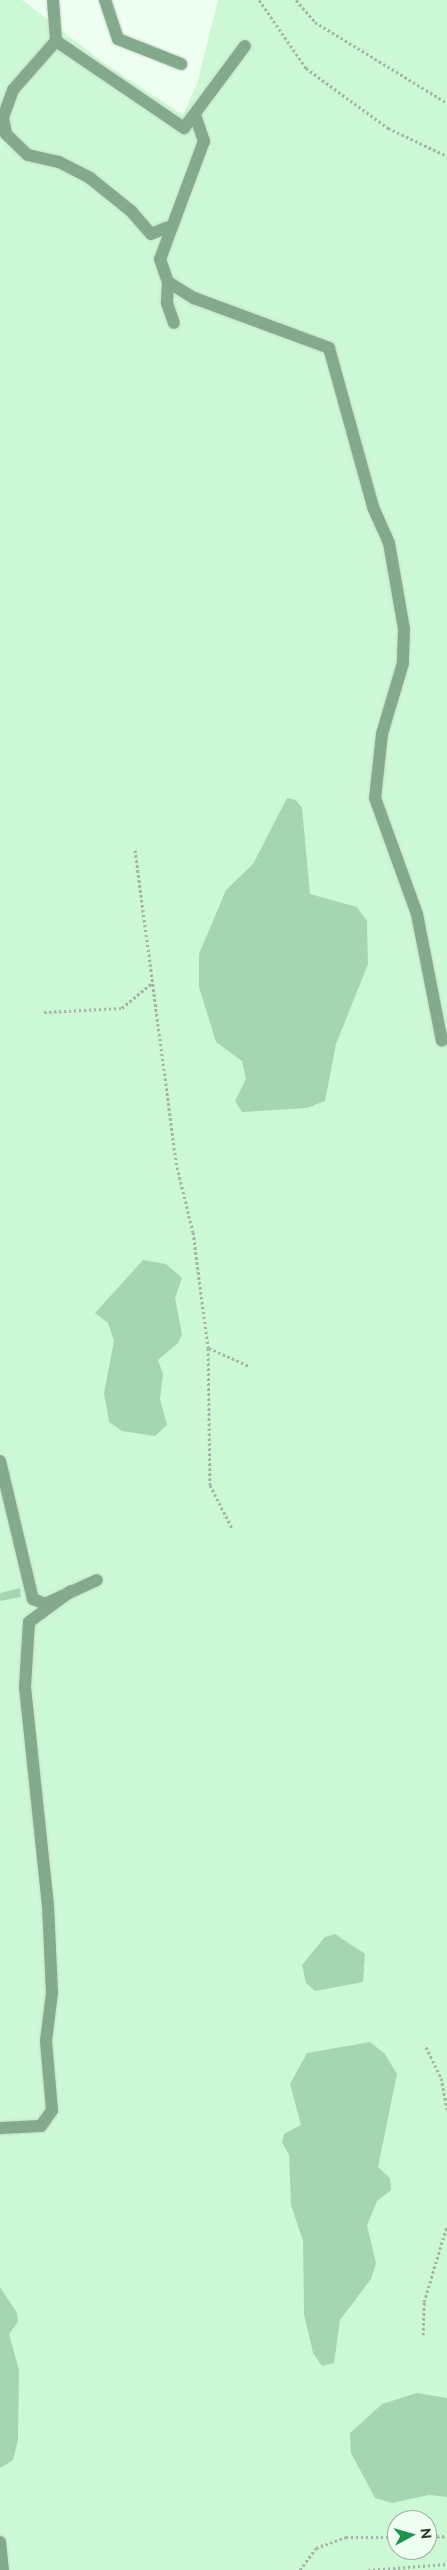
<!DOCTYPE html>
<html>
<head>
<meta charset="utf-8">
<style>
	body { margin:0 }
	#map { position:relative; width:447px; height:2570px; overflow:hidden; background:#eefef1; font-family:Raleway,sans-serif }
	div>[style] { position:absolute }
	.green>* { inset:0; background:#ccf8d5 }
	.water>* { inset:0; background:#a6d6b1 }
	.path>* { height:3px; margin-top:-1.5px; transform-origin:0; background:repeating-linear-gradient(90deg,#a5b3a8 0 2.5px,transparent 0 5px) }
	.roads { filter:drop-shadow(0 0 1px #cbdace) drop-shadow(0 0 1px #cbdace) }
	.minor>* { height:12px; margin:-6px; padding:0 6px; transform-origin:6px; border-radius:6px; background:#84aa8d }
	span { translate:-50% -50%; white-space:nowrap; text-align:center; line-height:1.15; -webkit-text-stroke:4px #eefef1; paint-order:stroke }
	.north { position:absolute; left:387px; top:2510px; width:50px; height:50px; box-sizing:border-box; background:#eefef1; border:1px solid #a0ada2; border-radius:50%; rotate:84deg; font-size:14px; font-weight:700; line-height:20px; text-align:center; color:#2a342c }
	.north::after { content:''; display:block; margin:auto; width:18px; height:22px; background:#20934e; clip-path:polygon(50% 0,100% 100%,50% 72%,0 100%) }
</style>
</head>
<body>
<div id="map">
	<div class="green">
		<div style="clip-path:polygon(evenodd,0 0,22px 0,104px 63px,183px 115px,197px 84px,218px 0,447px 0,447px 2570px,0 2570px,0 0,397px 2520px,427px 2520px,427px 2550px,397px 2550px,397px 2520px)"></div>
	</div>
	<div class="water">
		<div style="clip-path:polygon(287px 798px,296px 800px,302px 808px,310px 894px,357px 907px,367px 921px,368px 964px,336px 1044px,325px 1101px,307px 1108px,242px 1112px,235px 1101px,246px 1079px,242px 1061px,216px 1042px,199px 987px,199px 954px,226px 890px,253px 864px)"></div>
		<div style="clip-path:polygon(143px 1260px,166px 1264px,182px 1278px,175px 1298px,182px 1334px,178px 1343px,158px 1360px,163px 1374px,160px 1399px,167px 1425px,155px 1436px,122px 1431px,109px 1422px,104px 1393px,114px 1341px,108px 1323px,95px 1313px)"></div>
		<div style="clip-path:polygon(20px 1588px,21px 1597px,0 1601px,0 1593px)"></div>
		<div style="clip-path:polygon(335px 1934px,365px 1954px,363px 1982px,315px 1991px,306px 1983px,302px 1965px,325px 1937px)"></div>
		<div style="clip-path:polygon(370px 2042px,385px 2054px,397px 2074px,378px 2167px,390px 2178px,391px 2190px,377px 2201px,367px 2225px,376px 2263px,371px 2279px,340px 2320px,334px 2363px,322px 2366px,313px 2353px,304px 2314px,303px 2241px,291px 2205px,289px 2155px,282px 2142px,284px 2134px,301px 2125px,290px 2084px,307px 2053px)"></div>
		<div style="clip-path:polygon(0 2287px,17px 2313px,18px 2322px,9px 2334px,19px 2370px,18px 2440px,13px 2460px,0 2468px)"></div>
		<div style="clip-path:polygon(417px 2393px,447px 2398px,447px 2497px,429px 2495px,392px 2503px,375px 2498px,351px 2453px,350px 2433px,382px 2404px)"></div>
	</div>
	<div class="path">
		<div style="left:259px;top:0;width:83px;rotate:55.3deg"></div>
		<div style="left:306px;top:68px;width:102px;rotate:36.2deg"></div>
		<div style="left:388px;top:128px;width:65px;rotate:25.4deg"></div>
		<div style="left:296px;top:0;width:29px;rotate:49deg"></div>
		<div style="left:315px;top:22px;width:155px;rotate:31.5deg"></div>
		<div style="left:135px;top:850px;width:320px;rotate:82.5deg"></div>
		<div style="left:177px;top:1167px;width:67px;rotate:76.2deg"></div>
		<div style="left:193px;top:1232px;width:117px;rotate:82.6deg"></div>
		<div style="left:208px;top:1348px;width:137px;rotate:89.2deg"></div>
		<div style="left:210px;top:1485px;width:48px;rotate:62.9deg"></div>
		<div style="left:44px;top:1012px;width:78px;rotate:-2.9deg"></div>
		<div style="left:122px;top:1008px;width:38px;rotate:-40deg"></div>
		<div style="left:209px;top:1348px;width:44px;rotate:24.2deg"></div>
		<div style="left:426px;top:2047px;width:34px;rotate:64deg"></div>
		<div style="left:441px;top:2078px;width:32px;rotate:79deg"></div>
		<div style="left:423px;top:2335px;width:33px;rotate:-88deg"></div>
		<div style="left:424px;top:2302px;width:79px;rotate:-73.2deg"></div>
		<div style="left:427px;top:2537px;width:20px;rotate:-3deg"></div>
		<div style="left:300px;top:2570px;width:27px;rotate:-54deg"></div>
		<div style="left:316px;top:2548px;width:32px;rotate:-20deg"></div>
		<div style="left:346px;top:2537px;width:51px"></div>
		<div style="left:368px;top:2570px;width:79px;rotate:-4.3deg"></div>
	</div>
	<div class="roads">
		<div class="minor">
			<div style="left:53px;top:0;width:41px;rotate:85.8deg"></div>
			<div style="left:56px;top:41px;width:65px;rotate:131.3deg"></div>
			<div style="left:13px;top:90px;width:30px;rotate:110deg"></div>
			<div style="left:3px;top:118px;width:16px;rotate:79deg"></div>
			<div style="left:6px;top:134px;width:30px;rotate:44deg"></div>
			<div style="left:28px;top:155px;width:32px;rotate:13deg"></div>
			<div style="left:59px;top:162px;width:35px;rotate:27deg"></div>
			<div style="left:90px;top:178px;width:53px;rotate:38.8deg"></div>
			<div style="left:131px;top:211px;width:30px;rotate:49deg"></div>
			<div style="left:151px;top:234px;width:18px;rotate:-22deg"></div>
			<div style="left:105px;top:0;width:41px;rotate:71.6deg"></div>
			<div style="left:118px;top:39px;width:68px;rotate:21.6deg"></div>
			<div style="left:56px;top:41px;width:155px;rotate:34.2deg"></div>
			<div style="left:184px;top:128px;width:102px;rotate:-53.4deg"></div>
			<div style="left:195px;top:115px;width:28px;rotate:71deg"></div>
			<div style="left:204px;top:141px;width:126px;rotate:110.4deg"></div>
			<div style="left:160px;top:259px;width:24px;rotate:71deg"></div>
			<div style="left:168px;top:282px;width:31px;rotate:32deg"></div>
			<div style="left:194px;top:298px;width:144px;rotate:20.3deg"></div>
			<div style="left:329px;top:348px;width:165px;rotate:74.5deg"></div>
			<div style="left:373px;top:507px;width:39px;rotate:66deg"></div>
			<div style="left:389px;top:543px;width:87px;rotate:80.1deg"></div>
			<div style="left:404px;top:629px;width:34px;rotate:92deg"></div>
			<div style="left:403px;top:663px;width:74px;rotate:106.5deg"></div>
			<div style="left:382px;top:734px;width:64px;rotate:96.2deg"></div>
			<div style="left:375px;top:798px;width:123px;rotate:70.1deg"></div>
			<div style="left:417px;top:914px;width:129px;rotate:78.9deg"></div>
			<div style="left:168px;top:282px;width:21px;rotate:93deg"></div>
			<div style="left:167px;top:303px;width:21px;rotate:71deg"></div>
			<div style="left:0;top:1461px;width:142px;rotate:76.6deg"></div>
			<div style="left:33px;top:1599px;width:13px;rotate:23deg"></div>
			<div style="left:45px;top:1604px;width:57px;rotate:-24.8deg"></div>
			<div style="left:0;top:2128px;width:41px;rotate:-2.8deg"></div>
			<div style="left:41px;top:2126px;width:19px;rotate:-55deg"></div>
			<div style="left:52px;top:2110px;width:69px;rotate:-95deg"></div>
			<div style="left:46px;top:2041px;width:48px;rotate:-82.9deg"></div>
			<div style="left:52px;top:1993px;width:87px;rotate:-92.6deg"></div>
			<div style="left:48px;top:1906px;width:220px;rotate:-96deg"></div>
			<div style="left:25px;top:1687px;width:65px;rotate:-86.5deg"></div>
			<div style="left:29px;top:1622px;width:52px;rotate:-36.4deg"></div>
			<div style="left:0;top:2542px;width:28px;rotate:84deg"></div>
		</div>
	</div>
	<div class="north">N</div>
</div>
</body>
</html>
